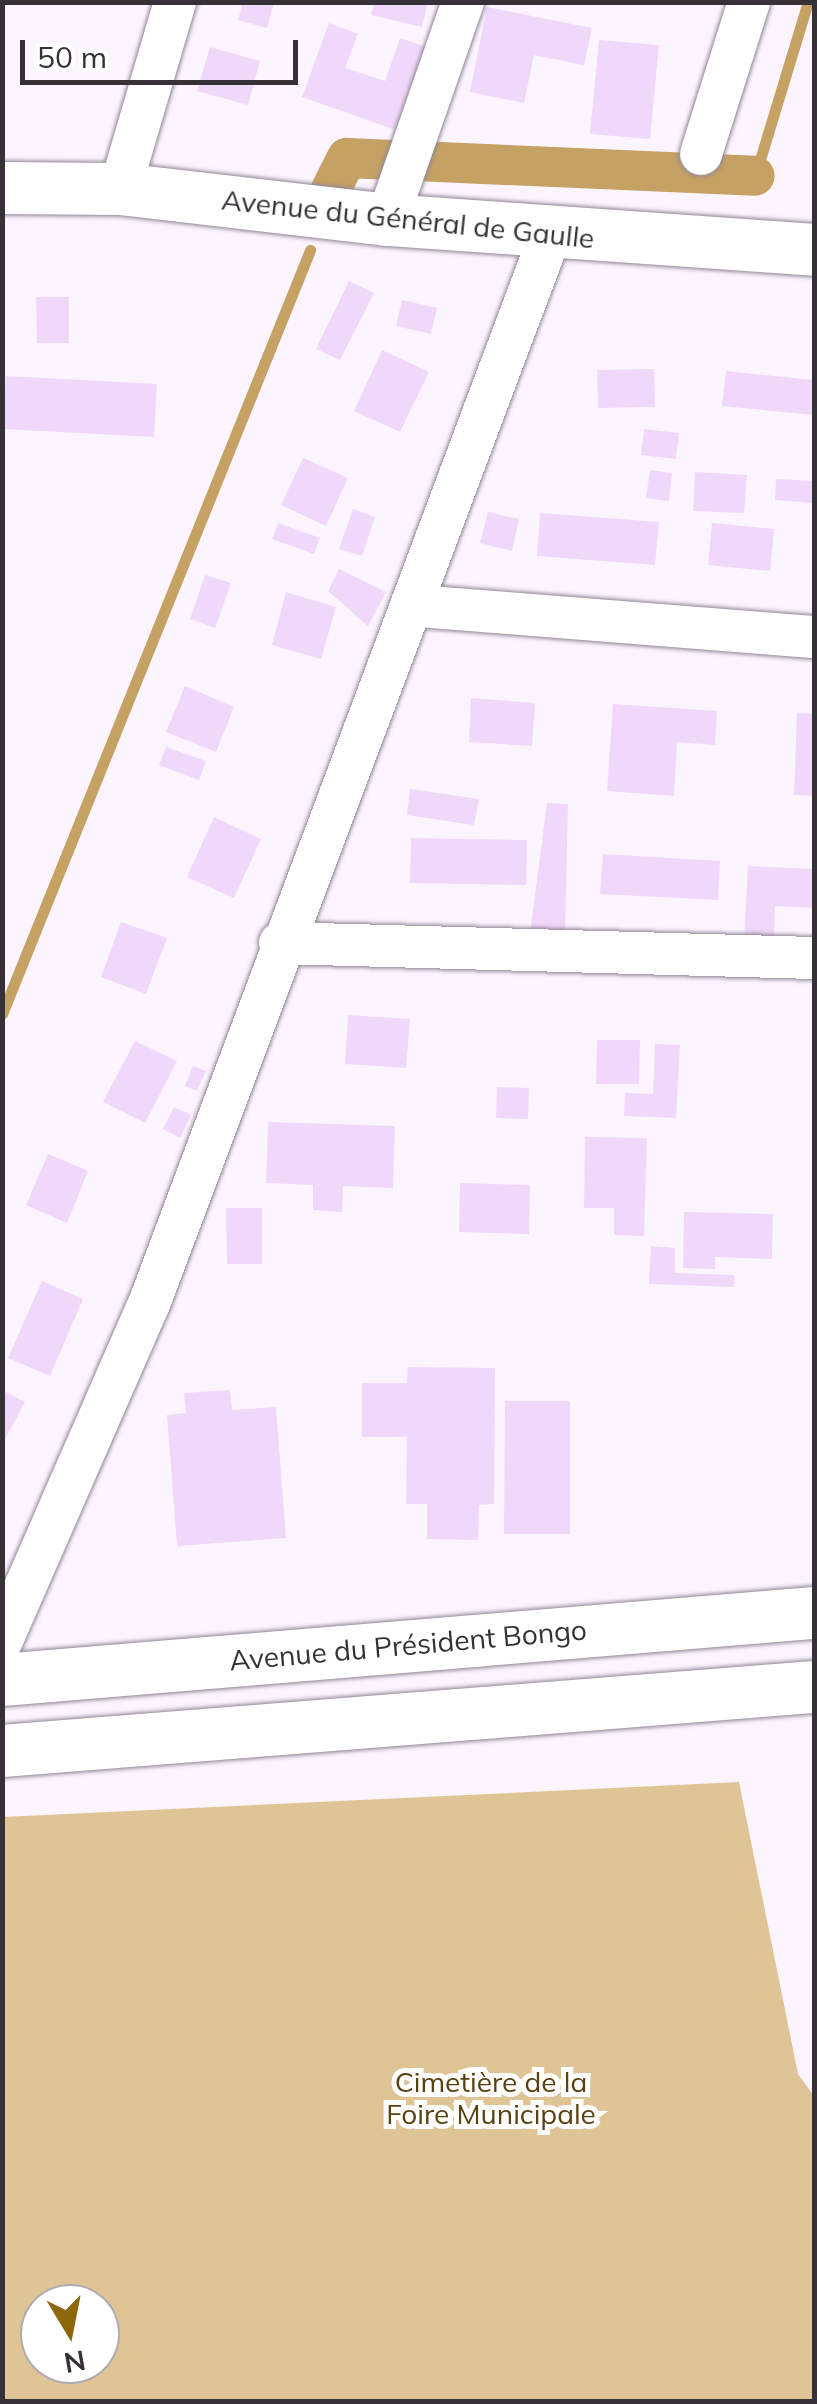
<!DOCTYPE html>
<html>
<head>
<meta charset="utf-8">
<style>
	body { margin:0 }
	#map { position:relative; width:817px; height:2404px; overflow:hidden; background:#fcf5ff; font-family:Mulish,sans-serif }
	div>[style] { position:absolute }
	.green>* { inset:0; background:#dfc496 }
	.stream>* { height:11px; margin:-5.5px; padding:0 5.5px; transform-origin:5.5px; border-radius:5.5px; background:#c5a163 }
	.canal>* { height:40px; margin:-20px; padding:0 20px; transform-origin:20px; border-radius:20px; background:#c5a163 }
	.building>* { inset:0; background:#f0d8fb }
	.roads { filter:drop-shadow(0 0 2px #908695) drop-shadow(0 0 2px #908695) }
	.minor>* { height:42px; margin:-21px; padding:0 21px; transform-origin:21px; border-radius:21px; background:#fff }
	.tertiary>* { height:52px; margin:-26px; padding:0 26px; transform-origin:26px; border-radius:26px; background:#fff }
	span { translate:-50% -50%; white-space:nowrap; text-align:center; line-height:1.15; -webkit-text-stroke:10px #fff; paint-order:stroke }
	.street-label { font-size:28px; color:#363137 }
	.park-label { font-size:28px; color:#5a410f }
	.frame { position:absolute; inset:0; border:5px solid #363137; pointer-events:none }
	.north { position:absolute; left:20px; top:2284px; width:100px; height:100px; box-sizing:border-box; background:#fff; border:2px solid #afadaf; border-radius:50%; rotate:170deg; font-size:28px; font-weight:700; line-height:40px; text-align:center; color:#363137 }
	.north::after { content:''; display:block; margin:auto; width:35px; height:45px; background:#8e660b; clip-path:polygon(50% 0,100% 100%,50% 72%,0 100%) }
	.scale { position:absolute; left:20px; top:40px; width:278px; height:45px; box-sizing:border-box; border:5px solid #363137; border-top:0; padding-left:12px; font-size:30px; line-height:35px; white-space:nowrap; color:#363137; -webkit-text-stroke:8px #fff; paint-order:stroke }
</style>
</head>
<body>
<div id="map">
	<div class="green">
		<div style="clip-path:polygon(evenodd,739px 1782px,798px 2074px,814px 2096px,814px 2401px,3px 2401px,3px 1817px,739px 1782px,40px 2304px,100px 2304px,100px 2364px,40px 2364px,40px 2304px)"></div>
	</div>
	<div class="stream">
		<div style="left:755px;top:176px;width:182px;rotate:-73.1deg"></div>
		<div style="left:2px;top:1014px;width:824px;rotate:-68.04deg"></div>
	</div>
	<div class="canal">
		<div style="left:331px;top:189px;width:35px;rotate:-63deg"></div>
		<div style="left:347px;top:158px;width:408px;rotate:2.5deg"></div>
	</div>
	<div class="building">
		<div style="clip-path:polygon(243px 2px,274px 2px,267px 28px,238px 20px)"></div>
		<div style="clip-path:polygon(374px 2px,428px 2px,422px 27px,371px 15px)"></div>
		<div style="clip-path:polygon(487px 7px,592px 28px,584px 65px,534px 55px,524px 103px,470px 92px)"></div>
		<div style="clip-path:polygon(329px 23px,358px 34px,345px 68px,385px 81px,400px 38px,426px 47px,396px 130px,302px 97px)"></div>
		<div style="clip-path:polygon(599px 40px,659px 45px,650px 139px,590px 134px)"></div>
		<div style="clip-path:polygon(210px 47px,260px 61px,248px 105px,197px 91px)"></div>
		<div style="clip-path:polygon(349px 281px,374px 293px,340px 360px,316px 349px)"></div>
		<div style="clip-path:polygon(36px 297px,69px 297px,69px 343px,37px 343px)"></div>
		<div style="clip-path:polygon(402px 300px,437px 308px,431px 334px,396px 326px)"></div>
		<div style="clip-path:polygon(382px 350px,429px 372px,400px 432px,354px 411px)"></div>
		<div style="clip-path:polygon(654px 369px,655px 407px,598px 408px,597px 370px)"></div>
		<div style="clip-path:polygon(726px 371px,814px 380px,814px 415px,722px 406px)"></div>
		<div style="clip-path:polygon(6px 376px,157px 384px,154px 437px,3px 429px)"></div>
		<div style="clip-path:polygon(644px 429px,679px 433px,676px 459px,641px 455px)"></div>
		<div style="clip-path:polygon(303px 458px,348px 478px,326px 526px,281px 505px)"></div>
		<div style="clip-path:polygon(650px 470px,672px 473px,669px 501px,646px 498px)"></div>
		<div style="clip-path:polygon(695px 472px,747px 475px,744px 513px,693px 511px)"></div>
		<div style="clip-path:polygon(776px 479px,814px 481px,814px 503px,775px 500px)"></div>
		<div style="clip-path:polygon(353px 509px,375px 517px,362px 556px,339px 549px)"></div>
		<div style="clip-path:polygon(488px 512px,519px 519px,512px 551px,480px 543px)"></div>
		<div style="clip-path:polygon(540px 513px,659px 522px,655px 565px,537px 556px)"></div>
		<div style="clip-path:polygon(278px 523px,320px 538px,314px 554px,272px 539px)"></div>
		<div style="clip-path:polygon(712px 523px,774px 529px,770px 571px,708px 565px)"></div>
		<div style="clip-path:polygon(339px 569px,386px 592px,368px 626px,328px 591px)"></div>
		<div style="clip-path:polygon(205px 575px,231px 583px,215px 628px,190px 619px)"></div>
		<div style="clip-path:polygon(286px 592px,336px 607px,321px 659px,272px 645px)"></div>
		<div style="clip-path:polygon(185px 686px,234px 707px,216px 752px,166px 732px)"></div>
		<div style="clip-path:polygon(471px 698px,535px 703px,532px 746px,469px 742px)"></div>
		<div style="clip-path:polygon(613px 704px,717px 711px,715px 745px,677px 742px,674px 796px,607px 791px)"></div>
		<div style="clip-path:polygon(797px 713px,814px 714px,814px 796px,794px 795px)"></div>
		<div style="clip-path:polygon(166px 747px,206px 761px,199px 780px,159px 765px)"></div>
		<div style="clip-path:polygon(410px 789px,479px 799px,474px 825px,407px 815px)"></div>
		<div style="clip-path:polygon(547px 803px,568px 804px,565px 935px,530px 933px)"></div>
		<div style="clip-path:polygon(214px 817px,261px 839px,234px 898px,187px 877px)"></div>
		<div style="clip-path:polygon(411px 838px,527px 840px,526px 885px,410px 883px)"></div>
		<div style="clip-path:polygon(603px 854px,720px 861px,718px 900px,600px 894px)"></div>
		<div style="clip-path:polygon(748px 866px,814px 869px,814px 908px,775px 906px,774px 940px,744px 939px)"></div>
		<div style="clip-path:polygon(121px 922px,167px 938px,146px 994px,101px 977px)"></div>
		<div style="clip-path:polygon(348px 1015px,410px 1019px,406px 1068px,345px 1064px)"></div>
		<div style="clip-path:polygon(597px 1040px,640px 1040px,639px 1084px,596px 1084px)"></div>
		<div style="clip-path:polygon(135px 1041px,177px 1061px,145px 1123px,103px 1102px)"></div>
		<div style="clip-path:polygon(655px 1044px,680px 1045px,676px 1118px,624px 1116px,625px 1093px,653px 1094px)"></div>
		<div style="clip-path:polygon(193px 1066px,206px 1071px,197px 1091px,185px 1086px)"></div>
		<div style="clip-path:polygon(497px 1087px,529px 1088px,528px 1119px,496px 1118px)"></div>
		<div style="clip-path:polygon(174px 1107px,191px 1115px,180px 1138px,163px 1129px)"></div>
		<div style="clip-path:polygon(268px 1122px,395px 1126px,393px 1188px,343px 1186px,342px 1212px,313px 1210px,313px 1185px,266px 1183px)"></div>
		<div style="clip-path:polygon(585px 1137px,647px 1138px,644px 1236px,614px 1235px,614px 1208px,584px 1208px)"></div>
		<div style="clip-path:polygon(48px 1154px,88px 1171px,67px 1223px,26px 1205px)"></div>
		<div style="clip-path:polygon(460px 1183px,530px 1185px,529px 1234px,459px 1232px)"></div>
		<div style="clip-path:polygon(226px 1208px,262px 1208px,262px 1264px,227px 1264px)"></div>
		<div style="clip-path:polygon(684px 1212px,773px 1214px,772px 1259px,715px 1257px,715px 1269px,683px 1268px)"></div>
		<div style="clip-path:polygon(651px 1246px,675px 1248px,675px 1273px,734px 1275px,734px 1287px,649px 1284px)"></div>
		<div style="clip-path:polygon(42px 1281px,83px 1299px,50px 1376px,8px 1358px)"></div>
		<div style="clip-path:polygon(408px 1367px,495px 1368px,494px 1504px,479px 1505px,478px 1540px,427px 1539px,427px 1504px,406px 1504px,407px 1437px,362px 1437px,362px 1383px,407px 1383px)"></div>
		<div style="clip-path:polygon(2px 1390px,25px 1402px,2px 1445px)"></div>
		<div style="clip-path:polygon(230px 1390px,232px 1410px,276px 1407px,286px 1538px,177px 1546px,167px 1415px,186px 1413px,184px 1393px)"></div>
		<div style="clip-path:polygon(505px 1401px,570px 1401px,570px 1534px,504px 1534px)"></div>
	</div>
	<div class="roads">
		<div class="minor">
			<div style="left:701px;top:154px;width:159px;rotate:-72.5deg"></div>
			<div style="left:120px;top:189px;width:195px;rotate:-73.6deg"></div>
			<div style="left:387px;top:220px;width:231px;rotate:-70.8deg"></div>
			<div style="left:418px;top:606px;width:397px;rotate:4.5deg"></div>
			<div style="left:280px;top:943px;width:534px;rotate:1.61deg"></div>
			<div style="left:2px;top:1640px;width:367px;rotate:-66.4deg"></div>
			<div style="left:149px;top:1304px;width:1144px;rotate:-69.43deg"></div>
		</div>
		<div class="tertiary">
			<div style="left:2px;top:188px;width:118px;rotate:0.5deg"></div>
			<div style="left:120px;top:189px;width:269px;rotate:6.6deg"></div>
			<div style="left:387px;top:220px;width:428px;rotate:4deg"></div>
			<div style="left:2px;top:1680px;width:815px;rotate:-4.72deg"></div>
			<div style="left:2px;top:1751px;width:815px;rotate:-4.51deg"></div>
		</div>
	</div>
	<div class="street-label">
		<span style="left:408px;top:219px;rotate:6deg">Avenue du Général de Gaulle</span>
		<span style="left:408px;top:1645px;rotate:-5deg">Avenue du Président Bongo</span>
	</div>
	<div class="park-label">
		<span style="left:491px;top:2098px">Cimetière de la<br>Foire Municipale</span>
	</div>
	<div class="frame"></div>
	<div class="north">N</div>
	<div class="scale">50 m</div>
</div>
</body>
</html>
